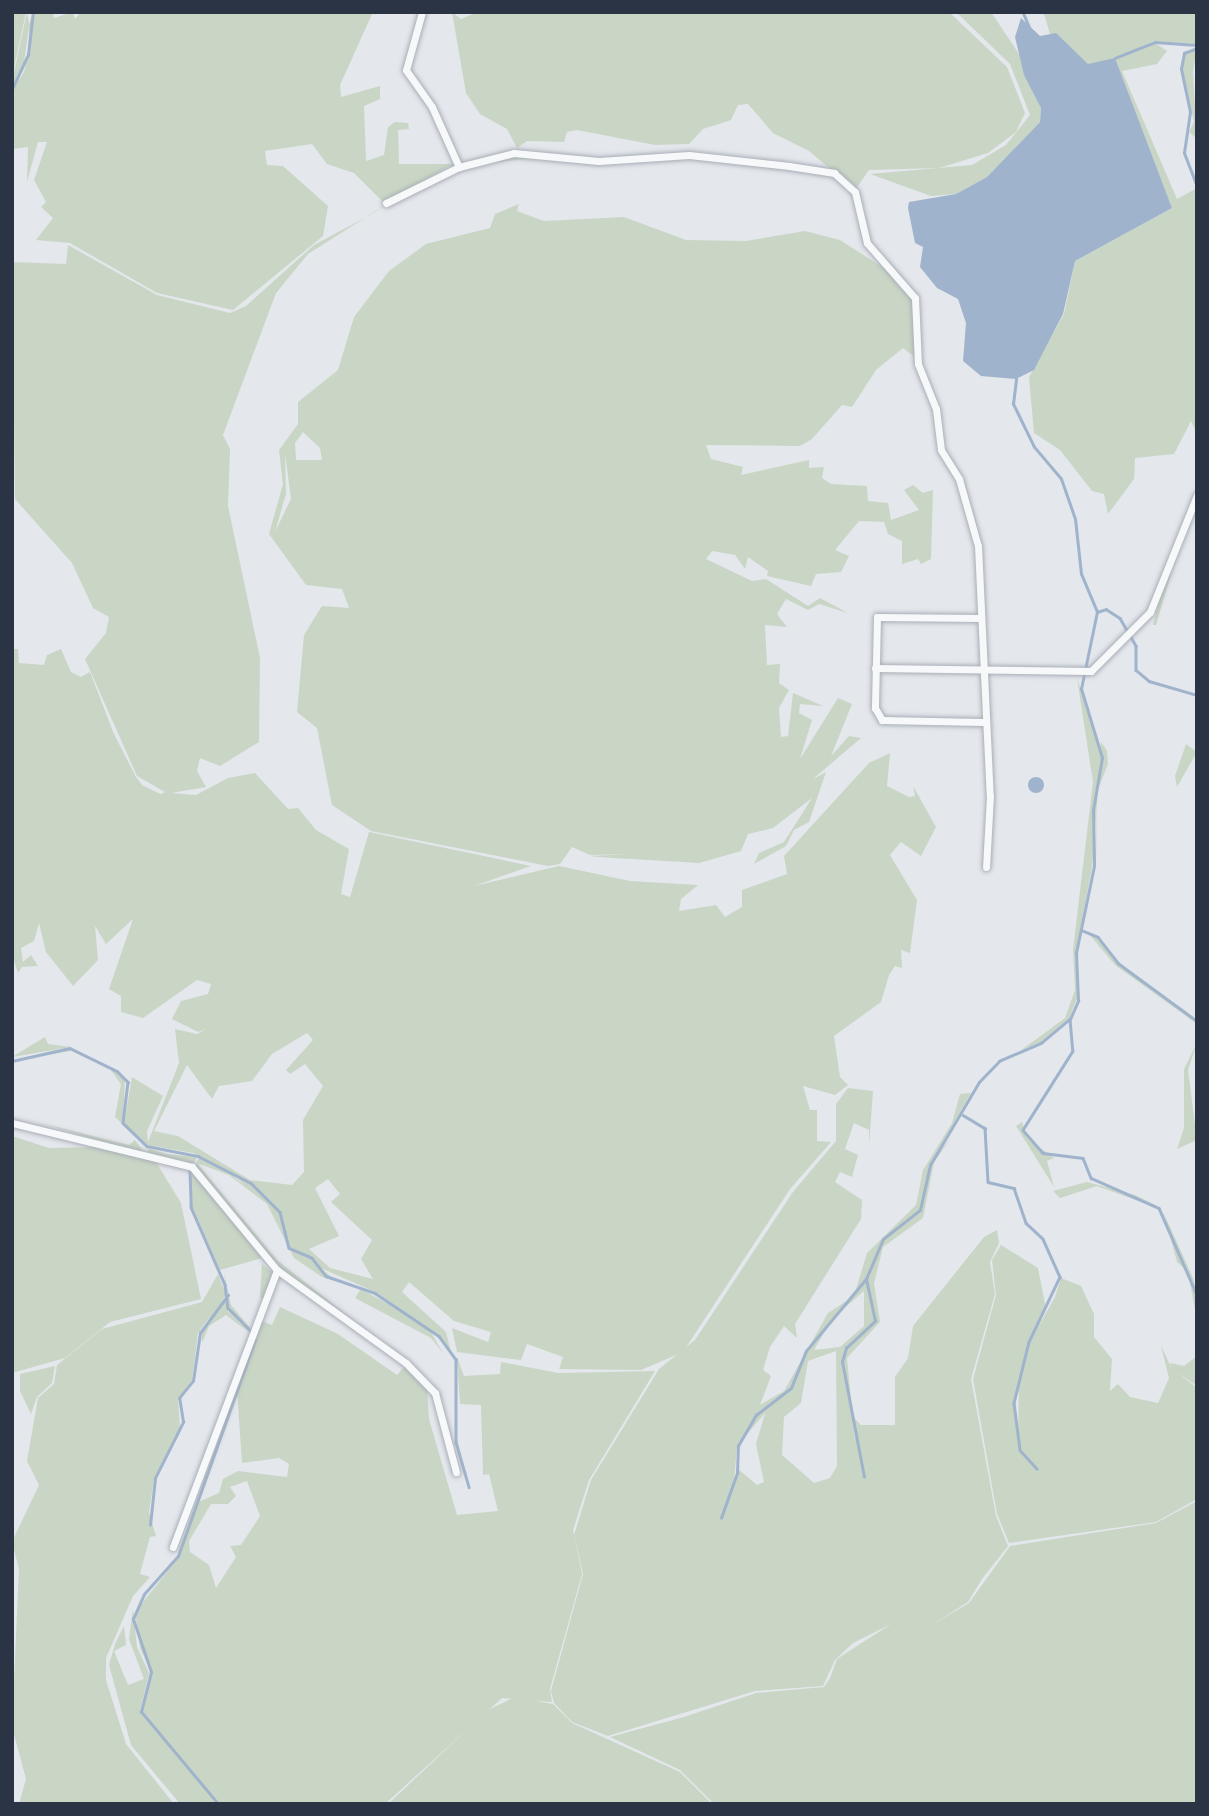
<!DOCTYPE html>
<html>
<head>
<meta charset="utf-8">
<style>
	body { margin:0 }
	#map { position:relative; width:1209px; height:1816px; overflow:hidden; background:#e4e7ec; font-family:Jost,sans-serif }
	div>[style] { position:absolute }
	.green>* { inset:0; background:#c9d6c5 }
	.water>* { inset:0; background:#9fb4cc }
	.round { border-radius:50% }
	.stream>* { height:2.5px; margin:-1.25px; padding:0 1.25px; transform-origin:1.25px; border-radius:1.25px; background:#9fb4cc }
	.roads { filter:drop-shadow(0 0 2px #a9aeb7) drop-shadow(0 0 2px #a9aeb7) }
	.minor>* { height:7px; margin:-3.5px; padding:0 3.5px; transform-origin:3.5px; border-radius:3.5px; background:#f7f8fa }
	span { translate:-50% -50%; white-space:nowrap; text-align:center; line-height:1.15; -webkit-text-stroke:5px #f4f6f9; paint-order:stroke }
	.frame { position:absolute; inset:0; border:14px solid #2b3445; pointer-events:none }
</style>
</head>
<body>
<div id="map">
	<div class="green">
		<div style="clip-path:polygon(14px 12px,26px 12px,12px 78px,12px 17px)"></div>
		<div style="clip-path:polygon(27px 12px,29px 24px,33px 12px,53px 12px,54px 18px,73px 12px,75px 19px,81px 12px,373px 12px,340px 85px,341px 97px,380px 86px,380px 99px,364px 106px,366px 161px,384px 155px,388px 127px,395px 122px,408px 123px,409px 129px,398px 130px,399px 164px,453px 164px,384px 203px,354px 173px,327px 164px,312px 144px,265px 151px,267px 165px,283px 166px,328px 206px,323px 236px,233px 310px,157px 293px,70px 243px,36px 240px,53px 218px,41px 207px,46px 202px,34px 180px,47px 142px,38px 142px,27px 182px,28px 147px,12px 149px,12px 91px,24px 72px,28px 55px,29px 26px,23px 71px,12px 88px,12px 82px)"></div>
		<div style="clip-path:polygon(452px 12px,461px 19px,478px 12px,949px 12px,1007px 67px,1025px 113px,1016px 132px,988px 153px,939px 168px,869px 170px,855px 190px,809px 151px,773px 133px,748px 104px,738px 105px,731px 120px,703px 129px,689px 144px,655px 145px,577px 130px,567px 132px,564px 142px,527px 141px,517px 148px,507px 129px,480px 114px,466px 93px)"></div>
		<div style="clip-path:polygon(956px 12px,991px 12px,1021px 57px,1041px 108px,1040px 122px,987px 177px,956px 194px,931px 196px,870px 174px,972px 165px,1006px 145px,1030px 115px,1010px 64px)"></div>
		<div style="clip-path:polygon(1197px 12px,1197px 44px,1154px 41px,1106px 63px,1088px 64px,1050px 34px,1044px 14px)"></div>
		<div style="clip-path:polygon(1155px 43px,1167px 51px,1157px 64px,1122px 71px,1177px 199px,1197px 188px,1197px 434px,1191px 421px,1174px 454px,1135px 458px,1134px 479px,1108px 514px,1104px 494px,1092px 491px,1060px 450px,1034px 433px,1029px 377px,1064px 314px,1075px 261px,1172px 208px,1115px 59px)"></div>
		<div style="clip-path:polygon(1197px 48px,1193px 72px,1197px 139px,1189px 132px,1194px 122px,1182px 69px,1185px 54px)"></div>
		<div style="clip-path:polygon(evenodd,512px 153px,556px 156px,471px 165px,393px 200px,308px 254px,276px 293px,223px 435px,230px 449px,228px 506px,260px 658px,259px 742px,220px 766px,200px 758px,197px 771px,206px 787px,171px 793px,196px 795px,228px 778px,255px 773px,288px 809px,298px 808px,316px 830px,349px 849px,341px 894px,350px 897px,369px 832px,531px 866px,474px 886px,559px 866px,630px 881px,698px 885px,681px 899px,679px 911px,716px 905px,725px 917px,742px 907px,742px 890px,787px 874px,784px 856px,869px 763px,890px 753px,887px 786px,909px 797px,915px 796px,913px 786px,936px 827px,921px 856px,901px 842px,890px 855px,917px 900px,910px 953px,901px 950px,902px 968px,895px 966px,889px 975px,881px 1002px,834px 1036px,840px 1077px,848px 1085px,835px 1095px,803px 1086px,810px 1110px,817px 1110px,817px 1141px,831px 1142px,790px 1189px,683px 1352px,641px 1370px,559px 1369px,563px 1357px,527px 1344px,521px 1360px,457px 1352px,452px 1328px,488px 1342px,491px 1332px,454px 1321px,409px 1282px,402px 1292px,446px 1332px,451px 1352px,439px 1336px,429px 1329px,443px 1353px,431px 1338px,355px 1298px,361px 1289px,390px 1305px,375px 1292px,321px 1268px,336px 1281px,322px 1277px,294px 1258px,267px 1204px,229px 1175px,197px 1163px,277px 1260px,352px 1319px,278px 1266px,195px 1166px,199px 1157px,229px 1172px,244px 1185px,233px 1173px,193px 1153px,148px 1145px,124px 1123px,132px 1077px,163px 1096px,147px 1131px,148px 1142px,179px 1063px,175px 1029px,197px 1034px,206px 1029px,198px 1032px,172px 1019px,181px 1001px,208px 994px,211px 984px,197px 980px,143px 1018px,121px 1012px,121px 996px,109px 989px,133px 919px,106px 944px,95px 926px,98px 960px,73px 986px,46px 952px,39px 923px,34px 941px,21px 948px,23px 962px,31px 955px,38px 966px,22px 967px,18px 973px,12px 955px,12px 649px,18px 649px,19px 663px,44px 665px,47px 655px,61px 649px,71px 672px,81px 677px,90px 672px,114px 734px,136px 777px,142px 785px,156px 792px,161px 794px,165px 792px,137px 776px,85px 659px,106px 633px,109px 617px,93px 608px,72px 563px,15px 499px,12px 262px,66px 264px,68px 245px,157px 295px,230px 313px,246px 306px,314px 245px,372px 214px,393px 200px,453px 169px,512px 153px,307px 1033px,313px 1040px,286px 1070px,290px 1074px,305px 1064px,323px 1086px,303px 1120px,304px 1172px,292px 1185px,250px 1180px,178px 1136px,154px 1131px,187px 1065px,212px 1099px,219px 1086px,252px 1081px,272px 1054px,307px 1033px,512px 153px,328px 1179px,340px 1194px,331px 1202px,372px 1240px,361px 1259px,373px 1279px,330px 1268px,309px 1249px,339px 1236px,315px 1188px,328px 1179px)"></div>
		<div style="clip-path:polygon(evenodd,519px 204px,517px 211px,544px 221px,624px 217px,686px 240px,746px 241px,805px 231px,840px 240px,890px 272px,912px 295px,916px 358px,903px 348px,876px 370px,852px 407px,842px 405px,812px 439px,800px 446px,706px 445px,711px 459px,743px 467px,741px 475px,809px 460px,809px 468px,824px 467px,822px 478px,831px 484px,867px 486px,868px 501px,888px 503px,891px 520px,919px 510px,904px 490px,913px 485px,923px 493px,933px 490px,931px 559px,921px 564px,918px 559px,902px 564px,902px 541px,888px 534px,884px 522px,859px 521px,835px 550px,849px 556px,841px 572px,816px 574px,811px 586px,767px 576px,768px 571px,748px 557px,745px 569px,735px 555px,712px 551px,706px 559px,752px 581px,766px 579px,808px 606px,820px 598px,848px 613px,819px 604px,808px 610px,786px 599px,777px 614px,787px 627px,765px 625px,767px 665px,780px 664px,779px 683px,789px 690px,779px 708px,781px 737px,788px 736px,793px 693px,823px 706px,800px 704px,799px 713px,812px 720px,800px 759px,838px 698px,852px 704px,831px 756px,849px 736px,861px 738px,813px 779px,826px 772px,809px 822px,794px 830px,786px 846px,754px 864px,759px 853px,784px 842px,812px 798px,773px 828px,748px 834px,741px 851px,699px 863px,598px 857px,590px 856px,629px 854px,590px 855px,572px 847px,560px 864px,548px 866px,371px 831px,332px 805px,317px 728px,297px 712px,304px 635px,322px 606px,349px 608px,342px 589px,306px 585px,269px 534px,283px 484px,279px 450px,298px 424px,298px 402px,338px 370px,354px 317px,389px 271px,426px 244px,490px 228px,495px 214px,519px 204px,303px 432px,320px 448px,322px 460px,296px 460px,295px 443px,303px 432px,519px 204px,285px 453px,291px 499px,275px 532px,286px 494px,285px 453px)"></div>
		<div style="clip-path:polygon(1171px 574px,1156px 625px,1153px 625px,1165px 579px)"></div>
		<div style="clip-path:polygon(1077px 678px,1101px 753px,1092px 867px,1075px 957px,1079px 994px,1069px 1018px,1041px 1042px,1020px 1051px,1065px 1018px,1075px 990px,1073px 950px,1093px 782px)"></div>
		<div style="clip-path:polygon(1101px 742px,1107px 751px,1108px 764px,1095px 797px)"></div>
		<div style="clip-path:polygon(1186px 744px,1197px 752px,1177px 787px,1175px 776px)"></div>
		<div style="clip-path:polygon(1097px 799px,1096px 863px,1083px 929px,1095px 865px)"></div>
		<div style="clip-path:polygon(1089px 934px,1094px 936px,1103px 943px,1119px 966px,1187px 1012px,1197px 1024px,1115px 965px)"></div>
		<div style="clip-path:polygon(45px 1037px,48px 1044px,71px 1047px,12px 1057px)"></div>
		<div style="clip-path:polygon(1197px 1043px,1188px 1070px,1197px 1140px,1177px 1149px,1184px 1128px,1184px 1069px)"></div>
		<div style="clip-path:polygon(70px 1049px,101px 1063px,125px 1078px,123px 1123px,147px 1147px,115px 1117px,121px 1084px,110px 1069px,71px 1051px,17px 1060px)"></div>
		<div style="clip-path:polygon(evenodd,848px 1088px,873px 1091px,869px 1146px,869px 1130px,854px 1123px,845px 1149px,858px 1155px,852px 1177px,840px 1172px,835px 1182px,862px 1200px,861px 1219px,795px 1324px,797px 1338px,784px 1326px,770px 1347px,763px 1370px,771px 1376px,760px 1405px,784px 1391px,828px 1313px,854px 1296px,867px 1253px,916px 1205px,923px 1170px,952px 1123px,960px 1094px,971px 1093px,929px 1165px,928px 1180px,932px 1161px,952px 1137px,934px 1162px,923px 1218px,883px 1247px,874px 1283px,880px 1322px,847px 1358px,855px 1441px,854px 1418px,861px 1425px,895px 1425px,895px 1377px,908px 1358px,913px 1326px,984px 1237px,997px 1230px,999px 1243px,990px 1262px,995px 1294px,971px 1379px,996px 1516px,1008px 1546px,982px 1579px,968px 1602px,933px 1624px,969px 1603px,1010px 1546px,1156px 1523px,1197px 1501px,1197px 1804px,714px 1804px,680px 1770px,610px 1737px,684px 1717px,756px 1693px,824px 1687px,830px 1678px,837px 1659px,891px 1624px,853px 1643px,835px 1660px,823px 1686px,755px 1691px,608px 1736px,572px 1722px,554px 1703px,551px 1691px,583px 1574px,574px 1535px,591px 1480px,659px 1369px,695px 1340px,793px 1192px,836px 1141px,836px 1104px,848px 1088px,864px 1291px,864px 1326px,840px 1347px,814px 1350px,832px 1319px,864px 1291px,848px 1088px,836px 1351px,837px 1466px,830px 1478px,814px 1483px,782px 1455px,784px 1417px,801px 1403px,808px 1361px,836px 1351px,848px 1088px,765px 1413px,756px 1444px,764px 1482px,757px 1485px,738px 1469px,734px 1483px,737px 1446px,765px 1413px)"></div>
		<div style="clip-path:polygon(1022px 1122px,1027px 1138px,1054px 1158px,1047px 1161px,1054px 1187px,1016px 1126px)"></div>
		<div style="clip-path:polygon(41px 1123px,129px 1145px,135px 1140px,146px 1155px)"></div>
		<div style="clip-path:polygon(12px 1136px,49px 1148px,98px 1147px,156px 1162px,181px 1203px,201px 1299px,110px 1322px,65px 1358px,12px 1373px)"></div>
		<div style="clip-path:polygon(148px 1148px,167px 1154px,197px 1157px,193px 1165px,148px 1155px)"></div>
		<div style="clip-path:polygon(191px 1171px,249px 1241px,262px 1258px,220px 1270px,192px 1206px)"></div>
		<div style="clip-path:polygon(1087px 1182px,1135px 1195px,1155px 1205px,1165px 1216px,1193px 1278px,1197px 1296px,1197px 1320px,1188px 1272px,1177px 1262px,1165px 1217px,1155px 1207px,1097px 1186px,1060px 1198px,1053px 1191px)"></div>
		<div style="clip-path:polygon(1001px 1245px,1038px 1268px,1046px 1309px,1028px 1342px,1016px 1390px,1014px 1403px,1018px 1446px,1019px 1384px,1030px 1341px,1055px 1297px,1061px 1278px,1081px 1286px,1094px 1314px,1094px 1337px,1112px 1359px,1110px 1391px,1118px 1384px,1130px 1397px,1158px 1403px,1169px 1378px,1161px 1346px,1172px 1369px,1170px 1363px,1184px 1366px,1197px 1356px,1197px 1386px,1178px 1373px,1197px 1388px,1197px 1499px,1156px 1522px,1009px 1543px,997px 1514px,973px 1379px,996px 1295px,992px 1260px)"></div>
		<div style="clip-path:polygon(262px 1264px,273px 1273px,263px 1299px,260px 1297px)"></div>
		<div style="clip-path:polygon(224px 1272px,231px 1305px,252px 1330px,228px 1308px)"></div>
		<div style="clip-path:polygon(218px 1274px,226px 1295px,198px 1333px,192px 1380px,178px 1399px,180px 1428px,154px 1479px,149px 1512px,156px 1536px,150px 1537px,140px 1574px,150px 1577px,133px 1596px,106px 1658px,106px 1680px,126px 1744px,174px 1804px,19px 1804px,26px 1779px,12px 1727px,19px 1569px,12px 1542px,39px 1485px,27px 1461px,38px 1398px,54px 1384px,57px 1365px,102px 1329px,202px 1302px)"></div>
		<div style="clip-path:polygon(226px 1297px,227px 1310px,251px 1334px,226px 1315px,209px 1326px,202px 1343px,202px 1332px,216px 1306px)"></div>
		<div style="clip-path:polygon(evenodd,280px 1307px,338px 1334px,397px 1375px,405px 1366px,427px 1388px,429px 1419px,457px 1515px,498px 1511px,489px 1474px,483px 1475px,481px 1405px,460px 1404px,457px 1357px,464px 1376px,500px 1374px,501px 1362px,558px 1373px,655px 1371px,589px 1480px,573px 1530px,582px 1574px,550px 1689px,552px 1702px,502px 1698px,385px 1804px,219px 1804px,142px 1711px,152px 1674px,140px 1648px,135px 1612px,179px 1557px,196px 1503px,219px 1493px,223px 1479px,238px 1471px,287px 1477px,289px 1464px,279px 1458px,242px 1463px,237px 1391px,262px 1321px,272px 1325px,280px 1307px,247px 1481px,260px 1516px,241px 1545px,230px 1546px,236px 1557px,216px 1588px,209px 1565px,190px 1552px,189px 1541px,211px 1504px,228px 1504px,236px 1496px,230px 1487px,247px 1481px)"></div>
		<div style="clip-path:polygon(55px 1366px,52px 1383px,37px 1397px,31px 1414px,20px 1391px,20px 1374px)"></div>
		<div style="clip-path:polygon(133px 1609px,137px 1647px,149px 1673px,140px 1712px,217px 1804px,180px 1804px,131px 1745px,109px 1665px,115px 1644px,124px 1626px,126px 1645px,114px 1651px,128px 1685px,144px 1679px,129px 1639px)"></div>
		<div style="clip-path:polygon(515px 1697px,553px 1704px,572px 1723px,680px 1772px,712px 1804px,388px 1804px,488px 1710px)"></div>
	</div>
	<div class="water">
		<div style="clip-path:polygon(1021px 18px,1040px 36px,1056px 33px,1088px 64px,1115px 58px,1172px 208px,1075px 261px,1063px 314px,1034px 370px,1016px 379px,981px 376px,963px 361px,966px 323px,958px 299px,937px 288px,920px 267px,923px 247px,915px 243px,908px 208px,909px 202px,956px 194px,987px 177px,1040px 122px,1041px 108px,1024px 75px,1015px 37px)"></div>
		<div class="round" style="left:1028px;top:777px;width:16px;height:16px"></div>
	</div>
	<div class="stream">
		<div style="left:1023px;top:12px;width:25px;rotate:67deg"></div>
		<div style="left:1115px;top:58px;width:43px;rotate:-21.8deg"></div>
		<div style="left:1155px;top:42px;width:42px;rotate:4.1deg"></div>
		<div style="left:12px;top:89px;width:38px;rotate:-65deg"></div>
		<div style="left:28px;top:55px;width:43px;rotate:-83.4deg"></div>
		<div style="left:1197px;top:187px;width:36px;rotate:-111deg"></div>
		<div style="left:1184px;top:153px;width:41px;rotate:-81.7deg"></div>
		<div style="left:1190px;top:112px;width:44px;rotate:-101.8deg"></div>
		<div style="left:1181px;top:69px;width:16px;rotate:-79deg"></div>
		<div style="left:1184px;top:53px;width:14px;rotate:-21deg"></div>
		<div style="left:1097px;top:612px;width:9px;rotate:-18deg"></div>
		<div style="left:1106px;top:609px;width:17px;rotate:33deg"></div>
		<div style="left:1120px;top:618px;width:32px;rotate:60deg"></div>
		<div style="left:1136px;top:646px;width:24px;rotate:90deg"></div>
		<div style="left:1136px;top:670px;width:17px;rotate:40deg"></div>
		<div style="left:1149px;top:681px;width:50px;rotate:16.3deg"></div>
		<div style="left:1081px;top:930px;width:18px;rotate:22deg"></div>
		<div style="left:1098px;top:937px;width:33px;rotate:52deg"></div>
		<div style="left:1118px;top:963px;width:98px;rotate:36.3deg"></div>
		<div style="left:1070px;top:1019px;width:32px;rotate:85deg"></div>
		<div style="left:1073px;top:1051px;width:93px;rotate:122.3deg"></div>
		<div style="left:1023px;top:1130px;width:30px;rotate:49deg"></div>
		<div style="left:1043px;top:1153px;width:40px;rotate:7.1deg"></div>
		<div style="left:1083px;top:1158px;width:22px;rotate:68deg"></div>
		<div style="left:1091px;top:1178px;width:74px;rotate:23.8deg"></div>
		<div style="left:1159px;top:1208px;width:95px;rotate:66.4deg"></div>
		<div style="left:12px;top:1061px;width:59px;rotate:-12.6deg"></div>
		<div style="left:70px;top:1048px;width:52px;rotate:26.1deg"></div>
		<div style="left:117px;top:1071px;width:16px;rotate:45deg"></div>
		<div style="left:128px;top:1082px;width:41px;rotate:97deg"></div>
		<div style="left:123px;top:1123px;width:33px;rotate:44deg"></div>
		<div style="left:147px;top:1146px;width:52px;rotate:11.1deg"></div>
		<div style="left:198px;top:1156px;width:59px;rotate:27deg"></div>
		<div style="left:251px;top:1183px;width:41px;rotate:45deg"></div>
		<div style="left:280px;top:1212px;width:37px;rotate:76deg"></div>
		<div style="left:289px;top:1248px;width:25px;rotate:23deg"></div>
		<div style="left:312px;top:1258px;width:23px;rotate:52deg"></div>
		<div style="left:326px;top:1276px;width:52px;rotate:19.1deg"></div>
		<div style="left:375px;top:1293px;width:77px;rotate:33.9deg"></div>
		<div style="left:439px;top:1336px;width:29px;rotate:54deg"></div>
		<div style="left:456px;top:1359px;width:83px;rotate:90deg"></div>
		<div style="left:456px;top:1442px;width:47px;rotate:73.9deg"></div>
		<div style="left:963px;top:1115px;width:26px;rotate:31deg"></div>
		<div style="left:985px;top:1128px;width:54px;rotate:86.8deg"></div>
		<div style="left:988px;top:1182px;width:27px;rotate:13deg"></div>
		<div style="left:1014px;top:1188px;width:37px;rotate:71deg"></div>
		<div style="left:1026px;top:1223px;width:23px;rotate:43deg"></div>
		<div style="left:1043px;top:1239px;width:42px;rotate:65.9deg"></div>
		<div style="left:1060px;top:1277px;width:72px;rotate:115.5deg"></div>
		<div style="left:1029px;top:1342px;width:63px;rotate:103.8deg"></div>
		<div style="left:1014px;top:1403px;width:47px;rotate:82.7deg"></div>
		<div style="left:1020px;top:1450px;width:25px;rotate:48deg"></div>
		<div style="left:190px;top:1171px;width:36px;rotate:88deg"></div>
		<div style="left:191px;top:1207px;width:85px;rotate:66.4deg"></div>
		<div style="left:225px;top:1285px;width:23px;rotate:83deg"></div>
		<div style="left:228px;top:1308px;width:34px;rotate:45deg"></div>
		<div style="left:864px;top:1477px;width:117px;rotate:-100.8deg"></div>
		<div style="left:842px;top:1362px;width:15px;rotate:-74deg"></div>
		<div style="left:846px;top:1348px;width:40px;rotate:-43deg"></div>
		<div style="left:875px;top:1321px;width:43px;rotate:-102.1deg"></div>
		<div style="left:721px;top:1518px;width:48px;rotate:-70.4deg"></div>
		<div style="left:737px;top:1473px;width:27px;rotate:-88deg"></div>
		<div style="left:738px;top:1446px;width:36px;rotate:-60deg"></div>
		<div style="left:756px;top:1415px;width:44px;rotate:-37.6deg"></div>
		<div style="left:791px;top:1388px;width:40px;rotate:-68deg"></div>
		<div style="left:806px;top:1351px;width:94px;rotate:-50.2deg"></div>
		<div style="left:866px;top:1279px;width:43px;rotate:-67deg"></div>
		<div style="left:883px;top:1239px;width:47px;rotate:-38.1deg"></div>
		<div style="left:920px;top:1210px;width:46px;rotate:-77.5deg"></div>
		<div style="left:930px;top:1165px;width:96px;rotate:-59.4deg"></div>
		<div style="left:979px;top:1082px;width:29px;rotate:-46deg"></div>
		<div style="left:999px;top:1061px;width:46px;rotate:-23.2deg"></div>
		<div style="left:1041px;top:1043px;width:38px;rotate:-40deg"></div>
		<div style="left:1070px;top:1019px;width:20px;rotate:-66deg"></div>
		<div style="left:1078px;top:1001px;width:48px;rotate:-92.4deg"></div>
		<div style="left:1076px;top:953px;width:89px;rotate:-78.3deg"></div>
		<div style="left:1094px;top:866px;width:56px;rotate:-91deg"></div>
		<div style="left:1093px;top:810px;width:53px;rotate:-80.2deg"></div>
		<div style="left:1102px;top:758px;width:72px;rotate:-106.9deg"></div>
		<div style="left:1081px;top:689px;width:79px;rotate:-78.3deg"></div>
		<div style="left:1097px;top:612px;width:41px;rotate:-112.8deg"></div>
		<div style="left:1081px;top:574px;width:55px;rotate:-96.2deg"></div>
		<div style="left:1075px;top:519px;width:42px;rotate:-109.3deg"></div>
		<div style="left:1061px;top:479px;width:42px;rotate:-130.2deg"></div>
		<div style="left:1034px;top:447px;width:48px;rotate:-116deg"></div>
		<div style="left:1013px;top:404px;width:25px;rotate:-83deg"></div>
		<div style="left:150px;top:1525px;width:47px;rotate:-83.9deg"></div>
		<div style="left:155px;top:1478px;width:63px;rotate:-63.4deg"></div>
		<div style="left:183px;top:1422px;width:24px;rotate:-99deg"></div>
		<div style="left:179px;top:1398px;width:22px;rotate:-51deg"></div>
		<div style="left:193px;top:1381px;width:49px;rotate:-81.7deg"></div>
		<div style="left:200px;top:1333px;width:47px;rotate:-53.6deg"></div>
		<div style="left:218px;top:1804px;width:120px;rotate:-129.9deg"></div>
		<div style="left:141px;top:1712px;width:41px;rotate:-76deg"></div>
		<div style="left:151px;top:1672px;width:56px;rotate:-108.8deg"></div>
		<div style="left:133px;top:1619px;width:27px;rotate:-66deg"></div>
		<div style="left:144px;top:1594px;width:51px;rotate:-48.2deg"></div>
		<div style="left:178px;top:1556px;width:229px;rotate:-70.4deg"></div>
	</div>
	<div class="roads">
		<div class="minor">
			<div style="left:422px;top:12px;width:60px;rotate:105.4deg"></div>
			<div style="left:406px;top:70px;width:45px;rotate:54.9deg"></div>
			<div style="left:432px;top:107px;width:66px;rotate:65.8deg"></div>
			<div style="left:386px;top:203px;width:81px;rotate:-26.3deg"></div>
			<div style="left:459px;top:167px;width:57px;rotate:-14.3deg"></div>
			<div style="left:514px;top:153px;width:85px;rotate:5.4deg"></div>
			<div style="left:599px;top:161px;width:90px;rotate:-3.8deg"></div>
			<div style="left:689px;top:155px;width:101px;rotate:6.3deg"></div>
			<div style="left:789px;top:166px;width:46px;rotate:8.8deg"></div>
			<div style="left:834px;top:173px;width:28px;rotate:42deg"></div>
			<div style="left:855px;top:192px;width:52px;rotate:76.8deg"></div>
			<div style="left:867px;top:243px;width:73px;rotate:48.9deg"></div>
			<div style="left:915px;top:298px;width:66px;rotate:87.4deg"></div>
			<div style="left:918px;top:364px;width:48px;rotate:68.2deg"></div>
			<div style="left:936px;top:409px;width:41px;rotate:83deg"></div>
			<div style="left:941px;top:450px;width:34px;rotate:58deg"></div>
			<div style="left:959px;top:479px;width:70px;rotate:74.2deg"></div>
			<div style="left:978px;top:546px;width:250px;rotate:87.3deg"></div>
			<div style="left:990px;top:796px;width:71px;rotate:93.2deg"></div>
			<div style="left:981px;top:618px;width:104px;rotate:-179.4deg"></div>
			<div style="left:877px;top:617px;width:91px;rotate:91.3deg"></div>
			<div style="left:875px;top:708px;width:14px;rotate:60deg"></div>
			<div style="left:882px;top:720px;width:100px;rotate:1.1deg"></div>
			<div style="left:875px;top:668px;width:216px;rotate:0.8deg"></div>
			<div style="left:1091px;top:671px;width:83px;rotate:-45deg"></div>
			<div style="left:1150px;top:612px;width:126px;rotate:-68.1deg"></div>
			<div style="left:12px;top:1123px;width:185px;rotate:13.7deg"></div>
			<div style="left:192px;top:1167px;width:134px;rotate:50.5deg"></div>
			<div style="left:277px;top:1270px;width:296px;rotate:110.6deg"></div>
			<div style="left:277px;top:1270px;width:159px;rotate:35.8deg"></div>
			<div style="left:406px;top:1363px;width:42px;rotate:46deg"></div>
			<div style="left:435px;top:1393px;width:82px;rotate:75.1deg"></div>
		</div>
	</div>
	<div class="frame"></div>
</div>
</body>
</html>
